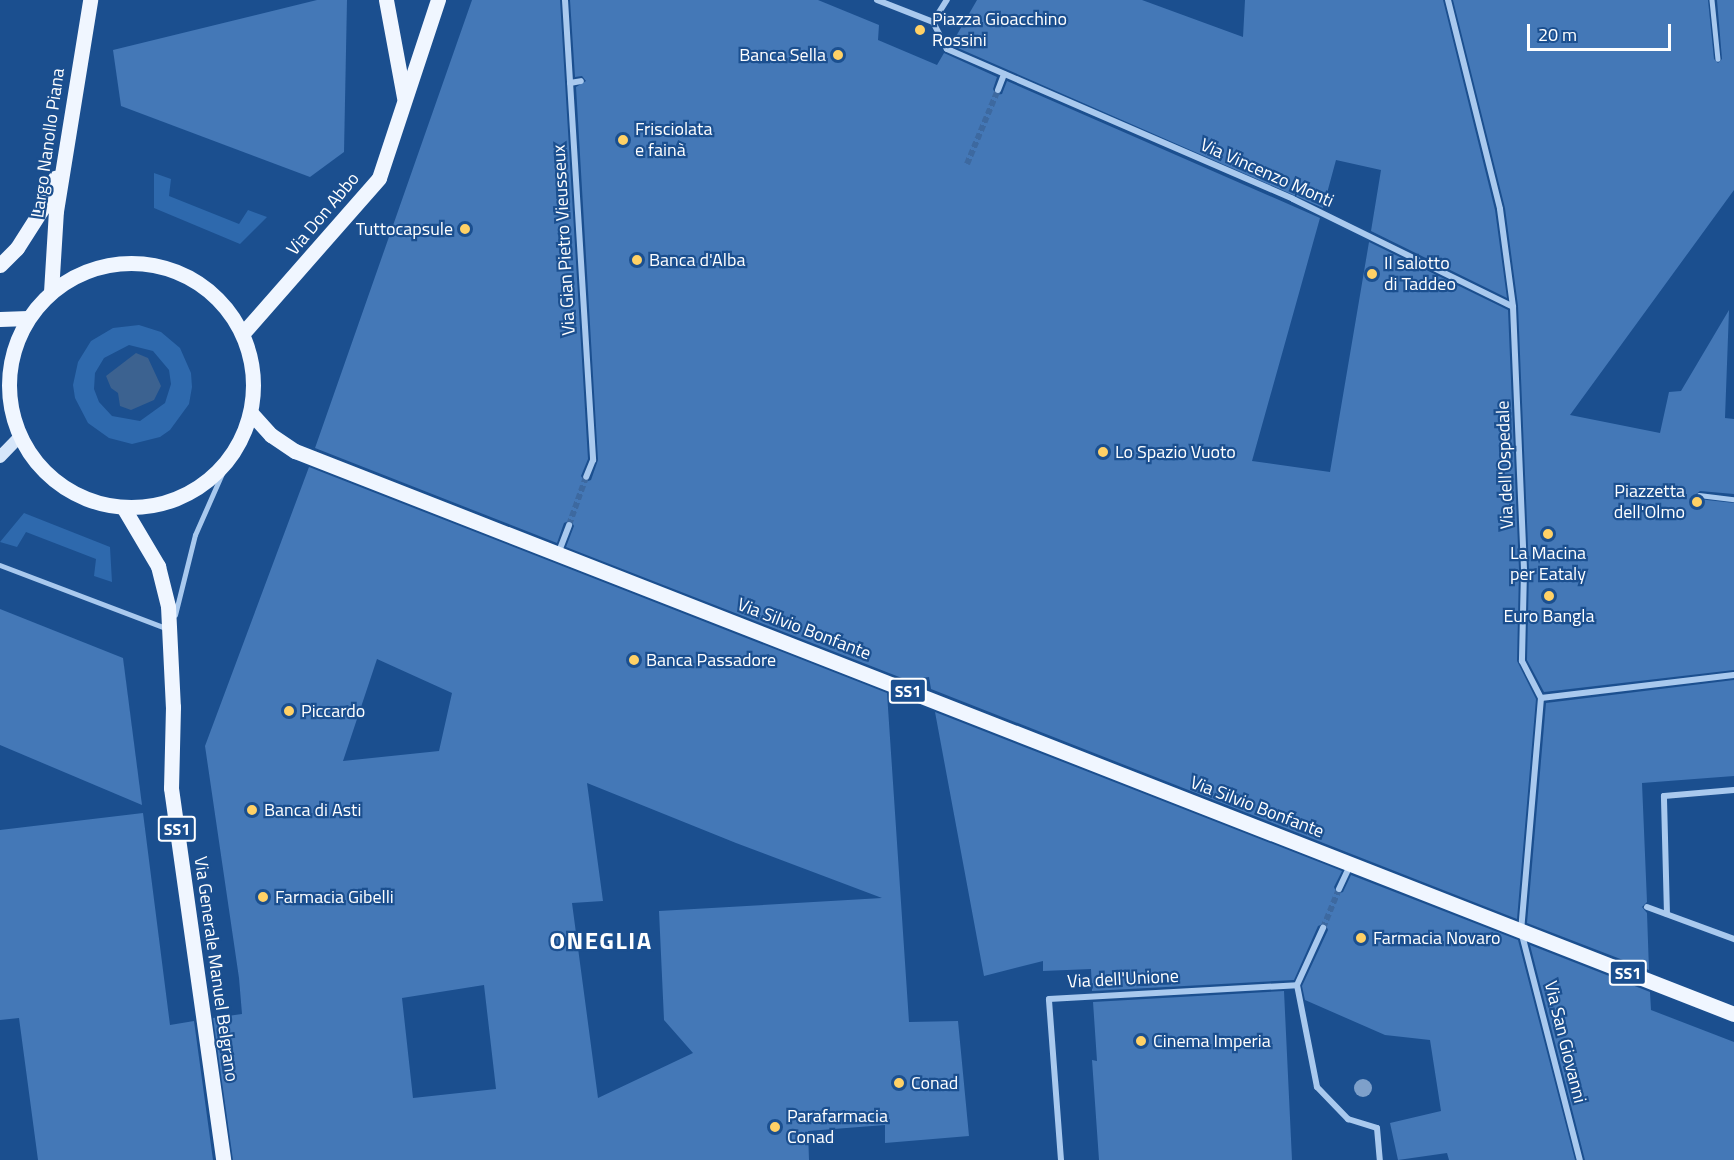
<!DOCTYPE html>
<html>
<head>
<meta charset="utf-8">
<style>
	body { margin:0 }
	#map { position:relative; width:1734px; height:1160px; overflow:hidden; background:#1b4f8f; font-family:"Titillium Web",sans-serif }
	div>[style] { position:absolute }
	.green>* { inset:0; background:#2e69ad }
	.water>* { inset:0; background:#3c6290 }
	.building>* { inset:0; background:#4478b7 }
	.street-tunnel>* { height:6px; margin-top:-3px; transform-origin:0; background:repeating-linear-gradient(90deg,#3d69a0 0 6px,transparent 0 9px) }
	.lane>* { height:4.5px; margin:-2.25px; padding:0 2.25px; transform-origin:2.25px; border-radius:2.25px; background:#a9c9ee }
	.street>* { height:6px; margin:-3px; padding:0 3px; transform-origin:3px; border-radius:3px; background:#a9c9ee }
	.secondary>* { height:12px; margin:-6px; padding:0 6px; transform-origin:6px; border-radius:6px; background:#d6e6fa }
	.primary>* { height:15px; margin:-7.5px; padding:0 7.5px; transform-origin:7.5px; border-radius:7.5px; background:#f0f6ff }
	.primary>.ring { margin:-7.5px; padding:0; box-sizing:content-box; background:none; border:15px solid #f0f6ff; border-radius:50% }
	.trees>* { width:18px; height:18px; margin:-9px; border-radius:50%; background:#7ea0ca }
	.dots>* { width:16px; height:16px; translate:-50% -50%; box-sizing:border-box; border:3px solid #1b4f8f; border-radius:50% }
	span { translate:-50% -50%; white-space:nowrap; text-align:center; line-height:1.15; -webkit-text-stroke:4.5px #1b4f8f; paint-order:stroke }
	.shield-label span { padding:2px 4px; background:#1b4f8f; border:2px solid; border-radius:4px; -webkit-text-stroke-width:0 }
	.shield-label { font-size:16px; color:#fff; font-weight:700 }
	.poi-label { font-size:18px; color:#fff }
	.left { translate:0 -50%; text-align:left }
	.right { translate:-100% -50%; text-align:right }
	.street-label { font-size:18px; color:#fff }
	.district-label { font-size:24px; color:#fff; font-weight:700; letter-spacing:1.5px }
	.scale { position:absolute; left:1527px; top:24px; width:144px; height:27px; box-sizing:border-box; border:3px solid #fff; border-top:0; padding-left:8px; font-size:18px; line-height:21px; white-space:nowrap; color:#fff; -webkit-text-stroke:4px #1b4f8f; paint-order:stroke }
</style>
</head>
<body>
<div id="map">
	<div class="green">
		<div style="clip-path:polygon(154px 173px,171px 179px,169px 196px,239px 224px,248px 210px,267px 217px,240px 244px,154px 208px)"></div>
		<div style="clip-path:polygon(evenodd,139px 325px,161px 332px,180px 348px,191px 373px,192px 387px,189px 404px,170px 430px,160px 437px,132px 444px,109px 438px,88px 423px,75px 398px,73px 385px,78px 362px,91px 341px,113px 328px,139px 325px,129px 345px,153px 351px,169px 370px,171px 384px,165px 403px,140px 421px,112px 416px,99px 402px,94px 389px,95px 373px,104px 358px,129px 345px)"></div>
		<div style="clip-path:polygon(24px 513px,110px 547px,112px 582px,94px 576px,96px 559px,26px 532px,17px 547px,0 542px)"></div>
	</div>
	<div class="water">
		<div style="clip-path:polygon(136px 353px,148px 358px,161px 386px,154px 400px,131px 410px,120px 406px,118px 393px,111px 388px,106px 376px)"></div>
	</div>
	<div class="building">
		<div style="clip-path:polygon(317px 0,347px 0,344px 152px,310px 177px,121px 106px,113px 50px)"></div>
		<div style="clip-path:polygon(472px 0,560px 0,588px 459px,581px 476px,585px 482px,591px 480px,598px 460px,576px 87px,586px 81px,582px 76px,575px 77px,570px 0,818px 0,879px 25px,878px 40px,937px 65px,944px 53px,997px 77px,993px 89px,996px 95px,1002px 94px,1007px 81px,1320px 218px,1252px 461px,1330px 472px,1369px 242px,1508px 310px,1519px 570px,1517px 661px,1536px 699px,1517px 919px,931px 689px,929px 677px,907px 680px,566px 547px,574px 526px,571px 520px,564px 523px,557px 543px,315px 448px)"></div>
		<div style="clip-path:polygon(977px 0,1142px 0,1243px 37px,1245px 0,1443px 0,1495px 210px,1507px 298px,1371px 231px,1381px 170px,1336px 160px,1323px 208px,951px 45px)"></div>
		<div style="clip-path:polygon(1453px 0,1708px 0,1714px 59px,1718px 63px,1722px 59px,1717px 0,1734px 0,1734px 190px,1570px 415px,1660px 433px,1669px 392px,1681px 391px,1729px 310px,1725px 418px,1734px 419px,1734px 494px,1700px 491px,1695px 495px,1698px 499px,1734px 503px,1734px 670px,1544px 692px,1527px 660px,1529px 570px,1518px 306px,1505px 208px)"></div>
		<div style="clip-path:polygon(evenodd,309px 467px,887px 693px,909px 1022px,958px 1021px,969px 1136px,885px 1143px,885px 1125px,808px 1131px,809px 1160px,233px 1160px,213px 1018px,242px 1014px,239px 978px,205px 746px,309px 467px,377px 659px,452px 693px,439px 751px,343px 761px,377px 659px,309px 467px,587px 783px,736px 843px,882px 898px,659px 911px,664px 1020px,693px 1053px,598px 1098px,572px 903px,603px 901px,587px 783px,309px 467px,484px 985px,496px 1089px,413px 1098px,402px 998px,484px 985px)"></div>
		<div style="clip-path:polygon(0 609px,123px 658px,142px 805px,0 745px)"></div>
		<div style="clip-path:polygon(1734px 680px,1734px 776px,1642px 783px,1647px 902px,1642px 907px,1647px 913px,1649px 970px,1527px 923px,1546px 703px)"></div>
		<div style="clip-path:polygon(935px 712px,1342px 871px,1334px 887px,1337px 894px,1343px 892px,1351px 875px,1518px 940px,1575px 1160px,1449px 1160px,1447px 1153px,1398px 1160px,1390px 1123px,1441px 1111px,1430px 1040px,1385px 1035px,1305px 1000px,1302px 986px,1328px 930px,1325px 923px,1318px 926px,1294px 980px,1092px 991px,1091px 969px,1043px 971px,1043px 961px,984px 976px)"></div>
		<div style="clip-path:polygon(143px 813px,170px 1025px,194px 1021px,213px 1160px,38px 1160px,19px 1018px,0 1020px,0 830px)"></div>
		<div style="clip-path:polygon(1530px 945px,1650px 992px,1651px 1010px,1734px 1042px,1734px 1160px,1585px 1160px)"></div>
		<div style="clip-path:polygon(1284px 991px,1292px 1160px,1099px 1160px,1092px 1060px,1097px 1061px,1093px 1002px)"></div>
	</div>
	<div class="street-tunnel">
		<div style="left:967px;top:164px;width:80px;rotate:-67.3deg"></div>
		<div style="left:569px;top:525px;width:51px;rotate:-70.5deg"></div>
		<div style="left:1323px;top:928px;width:42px;rotate:-67.7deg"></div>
	</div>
	<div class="lane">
		<div style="left:1712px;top:0;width:59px;rotate:84.2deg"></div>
		<div style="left:1699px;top:495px;width:35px;rotate:7deg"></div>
		<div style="left:0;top:565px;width:178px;rotate:20.8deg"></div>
		<div style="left:175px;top:615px;width:82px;rotate:-76deg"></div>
		<div style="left:195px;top:535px;width:80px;rotate:-66.3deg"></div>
	</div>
	<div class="street">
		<div style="left:565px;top:0;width:461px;rotate:86.5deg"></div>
		<div style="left:593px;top:460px;width:18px;rotate:112deg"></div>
		<div style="left:877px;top:0;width:60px;rotate:21.4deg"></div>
		<div style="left:933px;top:22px;width:26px;rotate:-58deg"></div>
		<div style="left:1448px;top:0;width:215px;rotate:76deg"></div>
		<div style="left:1500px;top:209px;width:99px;rotate:82.4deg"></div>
		<div style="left:1513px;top:307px;width:263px;rotate:87.6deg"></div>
		<div style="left:1524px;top:570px;width:91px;rotate:91.3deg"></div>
		<div style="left:1522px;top:661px;width:42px;rotate:62.8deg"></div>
		<div style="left:1541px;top:698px;width:234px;rotate:94.9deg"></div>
		<div style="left:1521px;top:931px;width:236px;rotate:75.6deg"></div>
		<div style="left:933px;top:22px;width:30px;rotate:63deg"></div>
		<div style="left:947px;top:49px;width:377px;rotate:23.4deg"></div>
		<div style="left:1293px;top:199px;width:245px;rotate:26.1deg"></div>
		<div style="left:570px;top:83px;width:11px;rotate:-10deg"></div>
		<div style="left:998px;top:90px;width:17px;rotate:-69deg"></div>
		<div style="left:558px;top:554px;width:31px;rotate:-69deg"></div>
		<div style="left:1541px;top:698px;width:194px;rotate:-6.8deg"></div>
		<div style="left:1339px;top:889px;width:26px;rotate:-65deg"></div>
		<div style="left:1647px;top:907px;width:93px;rotate:20.2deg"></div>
		<div style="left:1667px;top:914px;width:118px;rotate:-91.5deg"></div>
		<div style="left:1664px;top:796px;width:70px;rotate:-4.9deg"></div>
		<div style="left:1297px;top:985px;width:104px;rotate:78.9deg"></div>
		<div style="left:1317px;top:1087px;width:45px;rotate:45.9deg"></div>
		<div style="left:1348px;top:1119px;width:30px;rotate:17deg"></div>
		<div style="left:1377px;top:1128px;width:32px;rotate:85deg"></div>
		<div style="left:1061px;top:1160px;width:161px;rotate:-94.3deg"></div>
		<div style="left:1049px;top:999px;width:248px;rotate:-3.2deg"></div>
		<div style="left:1297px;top:985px;width:63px;rotate:-65.5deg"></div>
	</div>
	<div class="secondary">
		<div style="left:0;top:457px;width:29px;rotate:-46deg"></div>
	</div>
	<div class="primary">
		<div style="left:386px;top:0;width:99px;rotate:79.5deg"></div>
		<div class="ring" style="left:9px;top:263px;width:229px;height:229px"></div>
		<div style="left:0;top:265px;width:24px;rotate:-45deg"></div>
		<div style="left:17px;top:248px;width:52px;rotate:-57.5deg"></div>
		<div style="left:45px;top:204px;width:28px;rotate:-69deg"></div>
		<div style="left:51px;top:292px;width:81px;rotate:-86.5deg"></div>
		<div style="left:56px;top:211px;width:214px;rotate:-80.8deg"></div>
		<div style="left:0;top:319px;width:28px;rotate:-2deg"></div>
		<div style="left:243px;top:333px;width:206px;rotate:-48.7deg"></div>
		<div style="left:379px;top:178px;width:188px;rotate:-71.7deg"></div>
		<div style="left:251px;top:413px;width:30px;rotate:48deg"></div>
		<div style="left:271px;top:435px;width:29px;rotate:34deg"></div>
		<div style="left:295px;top:451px;width:1545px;rotate:21.37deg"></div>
		<div style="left:123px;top:507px;width:69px;rotate:59.3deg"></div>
		<div style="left:158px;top:566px;width:41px;rotate:76deg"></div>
		<div style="left:168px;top:606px;width:101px;rotate:87.2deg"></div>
		<div style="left:173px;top:707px;width:81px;rotate:91.4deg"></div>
		<div style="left:171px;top:788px;width:376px;rotate:82deg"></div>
	</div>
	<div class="trees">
		<div style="left:1363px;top:1088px"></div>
	</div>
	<div class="dots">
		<div style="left:920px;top:30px;background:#ffd166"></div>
		<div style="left:838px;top:55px;background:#ffd166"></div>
		<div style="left:623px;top:140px;background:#ffd166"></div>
		<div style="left:465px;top:229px;background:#ffd166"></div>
		<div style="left:637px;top:260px;background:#ffd166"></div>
		<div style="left:1372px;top:274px;background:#ffd166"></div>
		<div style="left:1103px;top:452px;background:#ffd166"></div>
		<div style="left:1697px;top:502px;background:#ffd166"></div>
		<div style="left:1548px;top:534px;background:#ffd166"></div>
		<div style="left:1549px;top:596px;background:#ffd166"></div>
		<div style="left:634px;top:660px;background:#ffd166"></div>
		<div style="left:289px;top:711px;background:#ffd166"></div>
		<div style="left:252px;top:810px;background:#ffd166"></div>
		<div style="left:263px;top:897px;background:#ffd166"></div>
		<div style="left:1361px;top:938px;background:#ffd166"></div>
		<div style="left:1141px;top:1041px;background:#ffd166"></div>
		<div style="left:899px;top:1083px;background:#ffd166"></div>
		<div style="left:775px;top:1127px;background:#ffd166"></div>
	</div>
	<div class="shield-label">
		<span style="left:908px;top:691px">SS1</span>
		<span style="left:177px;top:829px">SS1</span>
		<span style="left:1628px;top:973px">SS1</span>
	</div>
	<div class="poi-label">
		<span class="left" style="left:932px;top:30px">Piazza Gioacchino<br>Rossini</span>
		<span class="right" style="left:826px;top:55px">Banca Sella</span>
		<span class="left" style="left:635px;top:140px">Frisciolata<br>e fainà</span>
		<span class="right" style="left:453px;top:229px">Tuttocapsule</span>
		<span class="left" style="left:649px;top:260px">Banca d'Alba</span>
		<span class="left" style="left:1384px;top:274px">Il salotto<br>di Taddeo</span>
		<span class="left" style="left:1115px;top:452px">Lo Spazio Vuoto</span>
		<span class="right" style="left:1685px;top:502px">Piazzetta<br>dell'Olmo</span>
		<span style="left:1548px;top:564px">La Macina<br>per Eataly</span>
		<span style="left:1549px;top:616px">Euro Bangla</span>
		<span class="left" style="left:646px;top:660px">Banca Passadore</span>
		<span class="left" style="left:301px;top:711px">Piccardo</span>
		<span class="left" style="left:264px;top:810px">Banca di Asti</span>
		<span class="left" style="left:275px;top:897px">Farmacia Gibelli</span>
		<span class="left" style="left:1373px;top:938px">Farmacia Novaro</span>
		<span class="left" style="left:1153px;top:1041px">Cinema Imperia</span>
		<span class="left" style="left:911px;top:1083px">Conad</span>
		<span class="left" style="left:787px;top:1127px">Parafarmacia<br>Conad</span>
	</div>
	<div class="street-label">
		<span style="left:48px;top:143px;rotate:-82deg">Largo Nanollo Piana</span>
		<span style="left:1267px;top:173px;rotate:24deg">Via Vincenzo Monti</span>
		<span style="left:323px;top:214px;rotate:-50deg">Via Don Abbo</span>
		<span style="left:564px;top:240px;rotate:-93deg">Via Gian Pietro Vieusseux</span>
		<span style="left:1505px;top:465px;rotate:-92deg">Via dell'Ospedale</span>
		<span style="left:804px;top:629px;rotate:21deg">Via Silvio Bonfante</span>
		<span style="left:1257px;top:807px;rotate:21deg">Via Silvio Bonfante</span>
		<span style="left:216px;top:969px;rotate:82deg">Via Generale Manuel Belgrano</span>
		<span style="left:1123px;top:979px;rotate:-3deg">Via dell'Unione</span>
		<span style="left:1565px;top:1042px;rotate:76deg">Via San Giovanni</span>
	</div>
	<div class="district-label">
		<span style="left:601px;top:941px">ONEGLIA</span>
	</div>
	<div class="scale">20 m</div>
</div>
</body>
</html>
